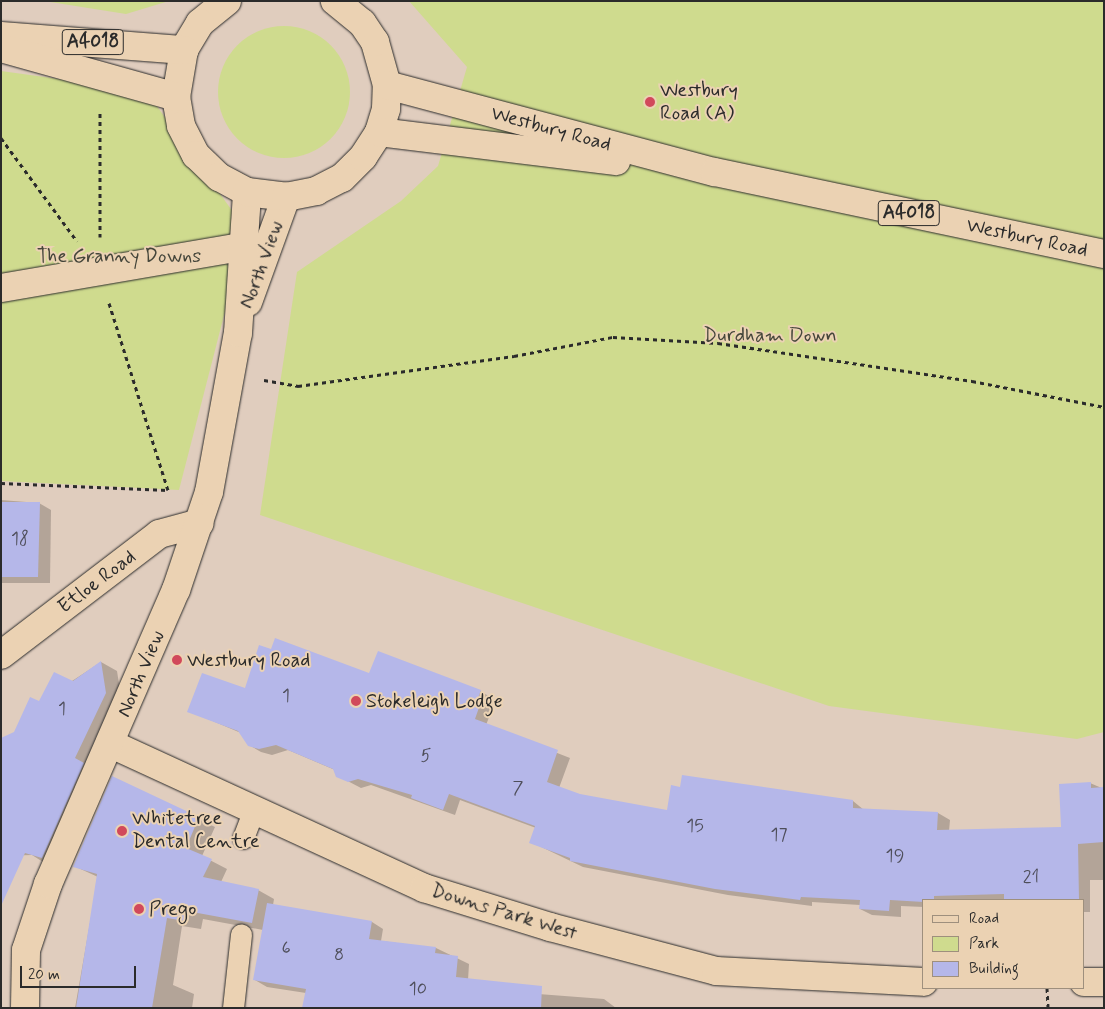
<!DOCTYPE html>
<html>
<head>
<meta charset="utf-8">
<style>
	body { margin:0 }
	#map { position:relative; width:1105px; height:1009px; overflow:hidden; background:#e0cdbe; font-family:Mynerve,sans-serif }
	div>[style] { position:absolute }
	.green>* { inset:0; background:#cfdb8e }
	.round { border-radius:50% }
	.shadow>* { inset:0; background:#0003 }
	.building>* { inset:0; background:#b5b7e9 }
	.path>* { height:3px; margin-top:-1.5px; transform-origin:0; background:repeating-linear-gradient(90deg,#2b2b2b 0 4px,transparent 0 8px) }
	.roads { filter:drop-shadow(0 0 1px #2b2b2b) drop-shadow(0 0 1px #2b2b2b) }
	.lane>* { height:21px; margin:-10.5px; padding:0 10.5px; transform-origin:10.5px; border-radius:10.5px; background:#ebd2b3 }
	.street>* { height:28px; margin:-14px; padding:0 14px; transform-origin:14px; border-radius:14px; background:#ebd2b3 }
	.secondary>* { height:28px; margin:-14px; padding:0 14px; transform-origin:14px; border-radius:14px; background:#ebd2b3 }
	.primary>* { height:28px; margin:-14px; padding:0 14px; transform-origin:14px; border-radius:14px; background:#ebd2b3 }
	.dots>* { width:14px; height:14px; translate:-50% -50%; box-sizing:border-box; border:2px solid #ebd2b3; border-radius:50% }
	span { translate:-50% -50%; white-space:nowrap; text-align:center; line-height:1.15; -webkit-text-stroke:4px #ebd2b3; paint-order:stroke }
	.number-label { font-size:18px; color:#4e4e5a }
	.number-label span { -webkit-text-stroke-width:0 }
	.shield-label span { padding:1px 4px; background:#ebd2b3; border:1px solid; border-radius:4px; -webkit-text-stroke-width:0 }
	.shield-label { font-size:19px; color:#2b2b2b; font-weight:700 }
	.poi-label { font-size:20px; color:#2b2b2b }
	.left { translate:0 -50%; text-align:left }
	.street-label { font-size:20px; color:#2b2b2b }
	.park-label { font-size:20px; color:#44453a }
	.frame { position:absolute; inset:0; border:2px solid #2b2b2b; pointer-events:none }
	.legend { position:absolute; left:922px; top:899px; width:162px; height:90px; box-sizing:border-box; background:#ebd2b3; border:1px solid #9e8f7d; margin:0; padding:6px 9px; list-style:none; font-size:15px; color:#2b2b2b }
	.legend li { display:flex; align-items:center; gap:10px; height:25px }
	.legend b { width:25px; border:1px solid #9e8f7d }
	.scale { position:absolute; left:20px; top:966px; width:116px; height:22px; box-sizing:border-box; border:2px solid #2b2b2b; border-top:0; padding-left:6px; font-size:15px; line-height:18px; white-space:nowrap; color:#2b2b2b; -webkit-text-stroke:4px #ebd2b3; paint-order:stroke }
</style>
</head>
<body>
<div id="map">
	<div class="green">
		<div style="clip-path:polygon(44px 1px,169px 1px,126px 14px)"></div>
		<div style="clip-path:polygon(409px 1px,1104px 1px,1104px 732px,1077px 739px,829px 706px,260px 515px,297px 272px,401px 201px,438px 166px,467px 67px)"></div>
		<div class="round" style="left:218px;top:26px;width:132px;height:132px"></div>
		<div style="clip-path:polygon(1px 71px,146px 91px,246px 230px,179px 490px,1px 481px)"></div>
	</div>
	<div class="shadow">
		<div style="clip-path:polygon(1px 500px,39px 503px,51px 510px,50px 583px,1px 583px)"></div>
		<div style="clip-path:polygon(101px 662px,117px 671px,122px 703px,43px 862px,32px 855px,1px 856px,15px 733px,40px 702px)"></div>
		<div style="clip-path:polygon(369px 674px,480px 691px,492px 698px,489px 705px,493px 707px,486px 725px,570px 758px,559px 788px,579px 795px,668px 812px,853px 801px,864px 810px,938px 813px,950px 820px,949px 831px,1062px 828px,1090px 783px,1104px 789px,1104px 880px,1090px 880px,1090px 912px,1084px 912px,1084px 900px,924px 900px,924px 907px,901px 906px,901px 917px,872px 915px,860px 909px,860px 905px,812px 902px,812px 906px,728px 895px,583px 867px,531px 842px,536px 828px,460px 800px,455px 815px,371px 785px,361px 788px,338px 776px,335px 770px,288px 750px,272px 755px,261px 752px,249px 745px,241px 733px,189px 711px,246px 690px)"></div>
		<div style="clip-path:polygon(113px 778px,215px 827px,202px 856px,227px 869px,221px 882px,258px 890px,274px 899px,273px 905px,372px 922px,383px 929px,381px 941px,436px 948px,469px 964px,468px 980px,512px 992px,604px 999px,616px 1008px,304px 1008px,306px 993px,267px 987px,255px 980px,263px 930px,203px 919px,201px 929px,182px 926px,173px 985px,194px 994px,192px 1008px,75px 1008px,98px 877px,74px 866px)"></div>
	</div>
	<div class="building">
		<div style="clip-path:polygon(1px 502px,40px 502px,38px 577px,1px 577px)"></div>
		<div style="clip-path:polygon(275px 638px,369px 673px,378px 651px,481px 690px,478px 698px,482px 699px,475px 719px,558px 750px,547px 782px,580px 794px,667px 810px,671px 785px,680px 787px,682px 775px,853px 800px,853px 808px,938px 812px,937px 830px,1061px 827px,1059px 784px,1091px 782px,1091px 788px,1104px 787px,1104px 842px,1078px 844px,1079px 900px,1004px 900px,1004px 894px,934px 896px,934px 900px,924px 902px,890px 900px,889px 911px,859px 909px,860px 900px,801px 897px,800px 900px,715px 889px,570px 861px,570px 858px,529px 843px,535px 826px,449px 794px,443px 810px,411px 798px,412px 795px,358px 779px,348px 782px,336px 777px,333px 769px,276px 745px,259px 749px,248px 746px,238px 731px,187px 712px,202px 673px,245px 688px,259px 645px,271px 649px)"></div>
		<div style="clip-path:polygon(101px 661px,106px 693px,75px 758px,84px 763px,42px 858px,25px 853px,1px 906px,1px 738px,14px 732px,30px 697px,39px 701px,54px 672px,73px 681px)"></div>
		<div style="clip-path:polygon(112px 776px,199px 817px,186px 848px,212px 859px,203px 877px,259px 889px,252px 923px,187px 911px,185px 921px,167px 918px,152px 1008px,76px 1008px,97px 874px,73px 867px)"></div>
		<div style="clip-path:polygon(267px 903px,372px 921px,369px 939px,436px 947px,435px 953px,458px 956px,456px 977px,542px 986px,541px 1008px,302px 1008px,306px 989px,253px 980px)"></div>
	</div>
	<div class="path">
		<div style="left:1px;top:138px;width:128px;rotate:53.6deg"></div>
		<div style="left:100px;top:237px;width:126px;rotate:-90deg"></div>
		<div style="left:109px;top:303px;width:196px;rotate:72.5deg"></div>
		<div style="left:264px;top:380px;width:35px;rotate:10deg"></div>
		<div style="left:298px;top:386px;width:218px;rotate:-7.9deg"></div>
		<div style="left:514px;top:356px;width:101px;rotate:-10.9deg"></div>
		<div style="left:613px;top:337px;width:105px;rotate:3.3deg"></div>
		<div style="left:718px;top:343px;width:257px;rotate:8.5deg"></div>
		<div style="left:972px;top:381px;width:135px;rotate:11.1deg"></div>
		<div style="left:1px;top:483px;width:167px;rotate:2.4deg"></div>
		<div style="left:1047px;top:988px;width:20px;rotate:87deg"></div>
	</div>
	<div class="roads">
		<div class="lane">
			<div style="left:243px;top:838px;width:30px;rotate:-69deg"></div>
			<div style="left:233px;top:1008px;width:74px;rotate:-83.8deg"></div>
		</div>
		<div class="street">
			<div style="left:1px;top:288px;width:244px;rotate:-9.7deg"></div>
			<div style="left:1px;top:655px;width:199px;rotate:-37.4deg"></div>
			<div style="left:159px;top:534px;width:42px;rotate:-15deg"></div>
			<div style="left:111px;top:744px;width:345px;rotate:24.7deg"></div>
			<div style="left:424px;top:888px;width:132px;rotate:17.2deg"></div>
			<div style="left:550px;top:927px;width:172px;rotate:14.8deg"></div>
			<div style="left:716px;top:971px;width:208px;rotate:3deg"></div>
			<div style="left:1084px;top:982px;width:20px"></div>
		</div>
		<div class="secondary">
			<div style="left:248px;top:302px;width:112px;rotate:-70.1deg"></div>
			<div style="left:25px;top:1008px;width:58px;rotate:-89deg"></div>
			<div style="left:26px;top:950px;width:70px;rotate:-71.6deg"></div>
			<div style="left:48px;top:884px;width:321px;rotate:-66.5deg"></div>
			<div style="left:176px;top:590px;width:103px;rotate:-71.4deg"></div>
			<div style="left:209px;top:492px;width:162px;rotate:-79.7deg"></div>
			<div style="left:238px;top:333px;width:141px;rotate:-86.3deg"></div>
		</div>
		<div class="primary">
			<div style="left:227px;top:1px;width:35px;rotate:141deg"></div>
			<div style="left:200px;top:23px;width:31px;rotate:121deg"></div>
			<div style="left:184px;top:50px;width:48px;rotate:99.7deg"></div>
			<div style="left:176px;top:97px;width:29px;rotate:80deg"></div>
			<div style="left:181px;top:126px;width:33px;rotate:63deg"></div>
			<div style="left:196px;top:155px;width:32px;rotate:44deg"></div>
			<div style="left:219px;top:177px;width:32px;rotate:28deg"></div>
			<div style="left:247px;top:192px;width:39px;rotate:7deg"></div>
			<div style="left:286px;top:197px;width:31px;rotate:-11deg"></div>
			<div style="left:316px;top:191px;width:29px;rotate:-27deg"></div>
			<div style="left:342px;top:178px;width:30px;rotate:-45deg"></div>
			<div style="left:363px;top:157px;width:30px;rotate:-57deg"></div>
			<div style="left:379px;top:132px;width:24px;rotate:-73deg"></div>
			<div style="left:386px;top:109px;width:24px;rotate:-88deg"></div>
			<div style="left:387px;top:85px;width:45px;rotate:-105.6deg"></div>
			<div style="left:375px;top:42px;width:23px;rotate:-124deg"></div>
			<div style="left:362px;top:23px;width:35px;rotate:-141deg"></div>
			<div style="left:1px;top:36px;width:184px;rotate:4.4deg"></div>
			<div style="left:1px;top:48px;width:182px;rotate:15.6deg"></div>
			<div style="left:387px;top:85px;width:339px;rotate:14.9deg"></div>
			<div style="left:715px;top:172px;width:398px;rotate:11.9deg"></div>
			<div style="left:379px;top:132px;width:239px;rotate:7deg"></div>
		</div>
	</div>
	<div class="dots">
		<div style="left:650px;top:102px;background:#d1495b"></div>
		<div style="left:177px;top:660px;background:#d1495b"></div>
		<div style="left:356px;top:701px;background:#d1495b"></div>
		<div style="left:122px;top:831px;background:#d1495b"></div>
		<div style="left:139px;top:909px;background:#d1495b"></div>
	</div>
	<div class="number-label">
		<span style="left:20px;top:539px">18</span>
		<span style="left:286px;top:696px">1</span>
		<span style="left:62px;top:709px">1</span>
		<span style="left:426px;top:756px">5</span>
		<span style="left:518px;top:788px">7</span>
		<span style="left:695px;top:826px">15</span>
		<span style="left:779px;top:835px">17</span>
		<span style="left:895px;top:856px">19</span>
		<span style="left:1031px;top:877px">21</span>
		<span style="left:286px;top:948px">6</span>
		<span style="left:339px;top:955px">8</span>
		<span style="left:418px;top:989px">10</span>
	</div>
	<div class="shield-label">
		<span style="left:93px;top:42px">A4018</span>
		<span style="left:909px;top:213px">A4018</span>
	</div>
	<div class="poi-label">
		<span class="left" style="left:660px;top:102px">Westbury<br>Road (A)</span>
		<span class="left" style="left:187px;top:660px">Westbury Road</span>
		<span class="left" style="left:366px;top:701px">Stokeleigh Lodge</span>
		<span class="left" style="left:132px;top:830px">Whitetree<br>Dental Centre</span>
		<span class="left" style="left:149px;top:909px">Prego</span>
	</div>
	<div class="street-label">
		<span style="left:551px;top:129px;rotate:15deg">Westbury Road</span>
		<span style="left:1027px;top:238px;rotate:12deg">Westbury Road</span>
		<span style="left:262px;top:265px;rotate:-70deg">North View</span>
		<span style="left:97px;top:582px;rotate:-37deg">Etloe Road</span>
		<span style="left:141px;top:674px;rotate:-67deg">North View</span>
		<span style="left:504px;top:912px;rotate:17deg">Downs Park West</span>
	</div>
	<div class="park-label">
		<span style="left:119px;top:256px">The Granny Downs</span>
		<span style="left:770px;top:335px">Durdham Down</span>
	</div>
	<div class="frame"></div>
	<ul class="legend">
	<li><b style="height:6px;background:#ebd2b3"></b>Road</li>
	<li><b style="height:14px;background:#cfdb8e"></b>Park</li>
	<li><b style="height:14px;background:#b5b7e9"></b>Building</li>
	</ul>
	<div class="scale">20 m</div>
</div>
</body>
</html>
